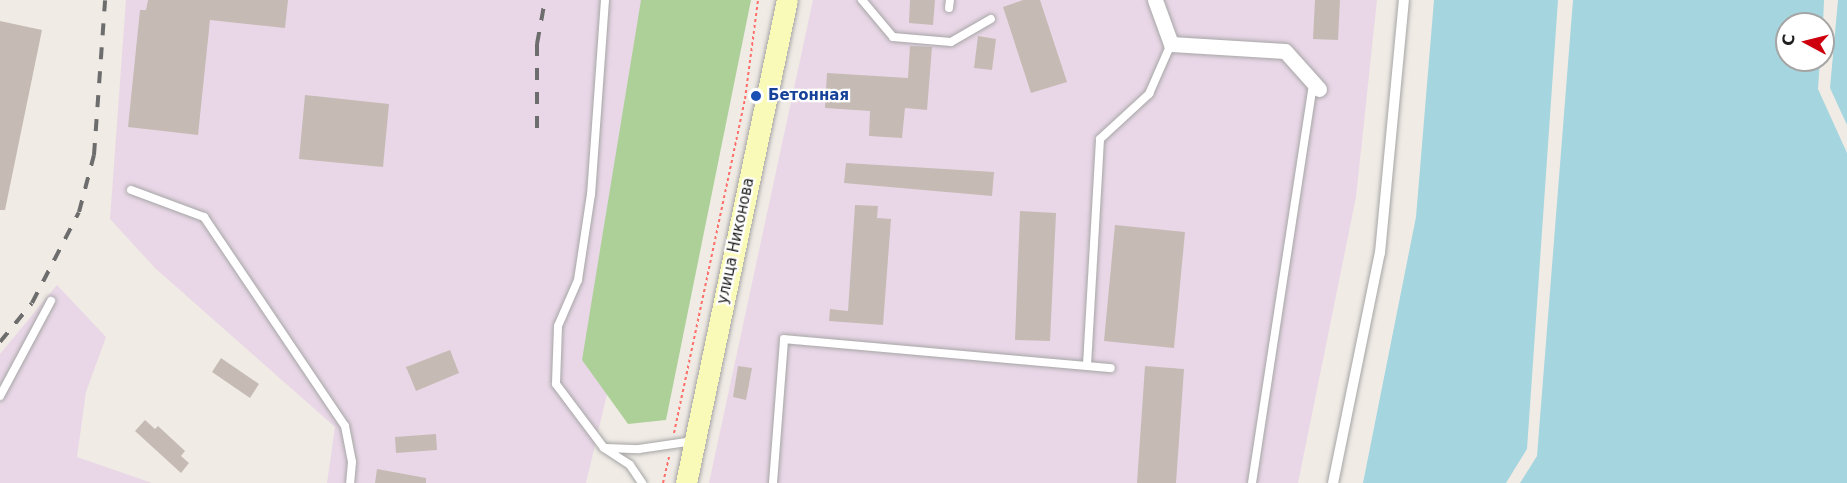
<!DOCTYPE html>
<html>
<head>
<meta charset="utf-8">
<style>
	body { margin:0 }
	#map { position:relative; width:1847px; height:483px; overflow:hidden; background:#f0ebe5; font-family:"DejaVu Sans",sans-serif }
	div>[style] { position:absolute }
	.industrial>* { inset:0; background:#e9d7e7 }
	.forest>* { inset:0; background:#add099 }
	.water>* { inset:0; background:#a5d5de }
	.building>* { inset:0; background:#c5bbb4 }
	.path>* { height:2px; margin-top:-1px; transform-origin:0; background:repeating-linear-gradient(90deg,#fc6f6a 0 3px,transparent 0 6px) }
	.roads { filter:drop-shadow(0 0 2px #a6a6a6) drop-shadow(0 0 2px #a6a6a6) }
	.service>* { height:8px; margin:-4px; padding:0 4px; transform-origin:4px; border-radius:4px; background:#fff }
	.pedestrian>* { height:10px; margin:-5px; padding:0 5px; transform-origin:5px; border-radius:5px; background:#fff }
	.minor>* { height:15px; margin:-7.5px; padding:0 7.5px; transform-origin:7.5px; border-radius:7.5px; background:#fff }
	.secondary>* { height:21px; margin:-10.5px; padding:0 10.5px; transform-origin:10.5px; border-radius:10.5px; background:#fafab8 }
	.rail>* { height:4px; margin-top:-2px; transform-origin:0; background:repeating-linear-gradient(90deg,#6d6d6d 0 12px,transparent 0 24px) }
	.dots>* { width:16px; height:16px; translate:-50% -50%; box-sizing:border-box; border:3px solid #fff; border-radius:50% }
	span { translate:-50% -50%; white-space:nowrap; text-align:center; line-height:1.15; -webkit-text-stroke:4.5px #fff; paint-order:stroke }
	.transit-label { font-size:15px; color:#164399; font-weight:700 }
	.left { translate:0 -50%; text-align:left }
	.street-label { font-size:15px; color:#1f1f1f }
	.north { position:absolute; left:1775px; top:12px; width:60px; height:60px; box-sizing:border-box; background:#fff; border:2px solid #a5a5a5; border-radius:50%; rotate:277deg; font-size:16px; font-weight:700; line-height:24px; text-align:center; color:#1f1f1f }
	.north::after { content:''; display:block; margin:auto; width:21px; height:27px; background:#ce000d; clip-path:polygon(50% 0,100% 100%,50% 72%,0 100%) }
</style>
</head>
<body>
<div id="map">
	<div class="industrial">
		<div style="clip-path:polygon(126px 0,700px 0,586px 483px,327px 483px,335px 427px,155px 268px,110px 219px)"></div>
		<div style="clip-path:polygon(813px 0,1377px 0,1356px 197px,1298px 483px,709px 483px)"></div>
		<div style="clip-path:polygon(57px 285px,106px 337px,86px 392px,77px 457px,152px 483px,0 483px,0 354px)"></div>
	</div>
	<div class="forest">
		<div style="clip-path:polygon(641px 0,751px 0,666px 420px,628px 424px,582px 360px)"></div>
	</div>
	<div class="water">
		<div style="clip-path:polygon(1434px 0,1558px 0,1527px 449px,1506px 483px,1363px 483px,1416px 217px)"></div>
		<div style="clip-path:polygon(1573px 0,1824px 0,1823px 24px,1787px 24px,1787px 60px,1820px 60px,1818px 89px,1847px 153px,1847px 483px,1520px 483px,1537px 456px)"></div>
		<div style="clip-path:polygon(1838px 0,1847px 0,1847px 125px,1830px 88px)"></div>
	</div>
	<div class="building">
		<div style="clip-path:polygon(148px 0,288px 0,285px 28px,210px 20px,198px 135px,128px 127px,140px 10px,146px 10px)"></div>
		<div style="clip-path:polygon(910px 0,935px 0,933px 25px,909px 23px)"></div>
		<div style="clip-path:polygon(1023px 0,1040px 0,1067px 82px,1031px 93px,1003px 7px)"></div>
		<div style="clip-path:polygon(1315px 0,1340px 0,1338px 40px,1313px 39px)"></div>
		<div style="clip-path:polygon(0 21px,42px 30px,5px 210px,0 210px)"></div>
		<div style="clip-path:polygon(978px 36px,996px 39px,992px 70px,974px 68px)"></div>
		<div style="clip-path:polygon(910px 46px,932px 47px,927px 110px,905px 108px,902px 138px,869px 136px,870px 111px,825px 108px,827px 73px,908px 78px)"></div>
		<div style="clip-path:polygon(305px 95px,389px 104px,383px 167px,299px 159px)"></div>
		<div style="clip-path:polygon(846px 163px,994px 172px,992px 196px,844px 183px)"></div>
		<div style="clip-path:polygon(855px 205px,878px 206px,877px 218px,891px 219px,883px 325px,829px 321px,830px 309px,848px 311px)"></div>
		<div style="clip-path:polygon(1020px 211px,1056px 213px,1050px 341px,1015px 340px)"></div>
		<div style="clip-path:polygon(1115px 225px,1185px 232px,1174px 348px,1104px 341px)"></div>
		<div style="clip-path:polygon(450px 350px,459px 373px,416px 391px,406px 367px)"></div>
		<div style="clip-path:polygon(221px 358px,259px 384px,250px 398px,212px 372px)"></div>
		<div style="clip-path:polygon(738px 366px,752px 368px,746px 400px,733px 397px)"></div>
		<div style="clip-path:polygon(1145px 366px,1184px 369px,1176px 483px,1137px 483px)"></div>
		<div style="clip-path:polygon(145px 420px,155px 429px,158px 426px,185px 451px,181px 456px,189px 463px,181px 473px,135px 431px)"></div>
		<div style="clip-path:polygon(436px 434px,437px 450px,396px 453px,395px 437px)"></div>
		<div style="clip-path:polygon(377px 469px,426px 478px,426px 483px,375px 483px)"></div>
	</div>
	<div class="path">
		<div style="left:674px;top:433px;width:341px;rotate:-78deg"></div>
		<div style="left:745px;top:99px;width:100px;rotate:-82.5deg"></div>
		<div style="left:663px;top:483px;width:28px;rotate:-77deg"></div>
	</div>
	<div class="roads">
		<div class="service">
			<div style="left:605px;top:0;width:195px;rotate:94.1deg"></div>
			<div style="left:591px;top:194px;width:87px;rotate:98.6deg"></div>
			<div style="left:578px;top:280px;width:50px;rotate:113.5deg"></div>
			<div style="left:558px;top:326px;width:58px;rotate:92deg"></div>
			<div style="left:556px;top:384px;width:80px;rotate:53.1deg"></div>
			<div style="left:604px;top:448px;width:31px;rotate:33deg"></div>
			<div style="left:630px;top:465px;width:22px;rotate:56deg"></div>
			<div style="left:862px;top:0;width:48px;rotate:50deg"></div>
			<div style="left:893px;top:37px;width:58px;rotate:4.9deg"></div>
			<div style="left:951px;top:42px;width:46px;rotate:-29.9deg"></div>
			<div style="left:949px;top:8px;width:8px;rotate:-83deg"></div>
			<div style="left:131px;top:190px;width:78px;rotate:20.3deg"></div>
			<div style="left:204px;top:217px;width:252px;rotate:56deg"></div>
			<div style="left:345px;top:426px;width:37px;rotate:79deg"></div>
			<div style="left:352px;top:462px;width:21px;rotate:95deg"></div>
			<div style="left:1087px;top:365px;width:226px;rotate:-86.7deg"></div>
			<div style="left:1100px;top:139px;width:67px;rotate:-42.6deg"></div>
			<div style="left:1149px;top:94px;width:55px;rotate:-66.3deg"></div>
			<div style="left:0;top:396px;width:108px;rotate:-61.8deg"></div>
			<div style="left:606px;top:448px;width:33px;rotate:2deg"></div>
			<div style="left:639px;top:449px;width:55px;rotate:-8.4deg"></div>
			<div style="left:773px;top:483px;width:144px;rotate:-85.6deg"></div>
			<div style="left:784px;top:339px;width:328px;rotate:5.1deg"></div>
			<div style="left:1252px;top:483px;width:404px;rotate:-81.3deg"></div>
		</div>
		<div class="pedestrian">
			<div style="left:1333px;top:483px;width:235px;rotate:-78.5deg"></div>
			<div style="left:1380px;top:253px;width:254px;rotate:-84.6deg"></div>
		</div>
		<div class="minor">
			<div style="left:1155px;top:0;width:47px;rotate:70deg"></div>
			<div style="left:1171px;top:44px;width:114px;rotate:3.5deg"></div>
			<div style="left:1285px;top:51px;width:51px;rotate:48.2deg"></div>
		</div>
		<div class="secondary">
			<div style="left:686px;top:483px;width:493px;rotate:-78.2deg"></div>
		</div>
	</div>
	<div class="rail">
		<div style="left:537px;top:128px;width:84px;rotate:-90deg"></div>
		<div style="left:537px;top:44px;width:45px;rotate:-79.7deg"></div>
		<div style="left:0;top:342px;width:50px;rotate:-50.6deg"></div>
		<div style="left:32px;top:303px;width:102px;rotate:-62.7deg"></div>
		<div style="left:79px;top:212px;width:59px;rotate:-75.3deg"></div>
		<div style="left:94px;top:155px;width:155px;rotate:-85.9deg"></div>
	</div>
	<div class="dots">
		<div style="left:756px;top:96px;background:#1a4fb4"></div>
	</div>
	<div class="transit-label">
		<span class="left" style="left:768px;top:96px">Бетонная</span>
	</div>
	<div class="street-label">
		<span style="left:736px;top:241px;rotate:-78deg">улица Никонова</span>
	</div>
	<div class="north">С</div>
</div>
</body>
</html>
